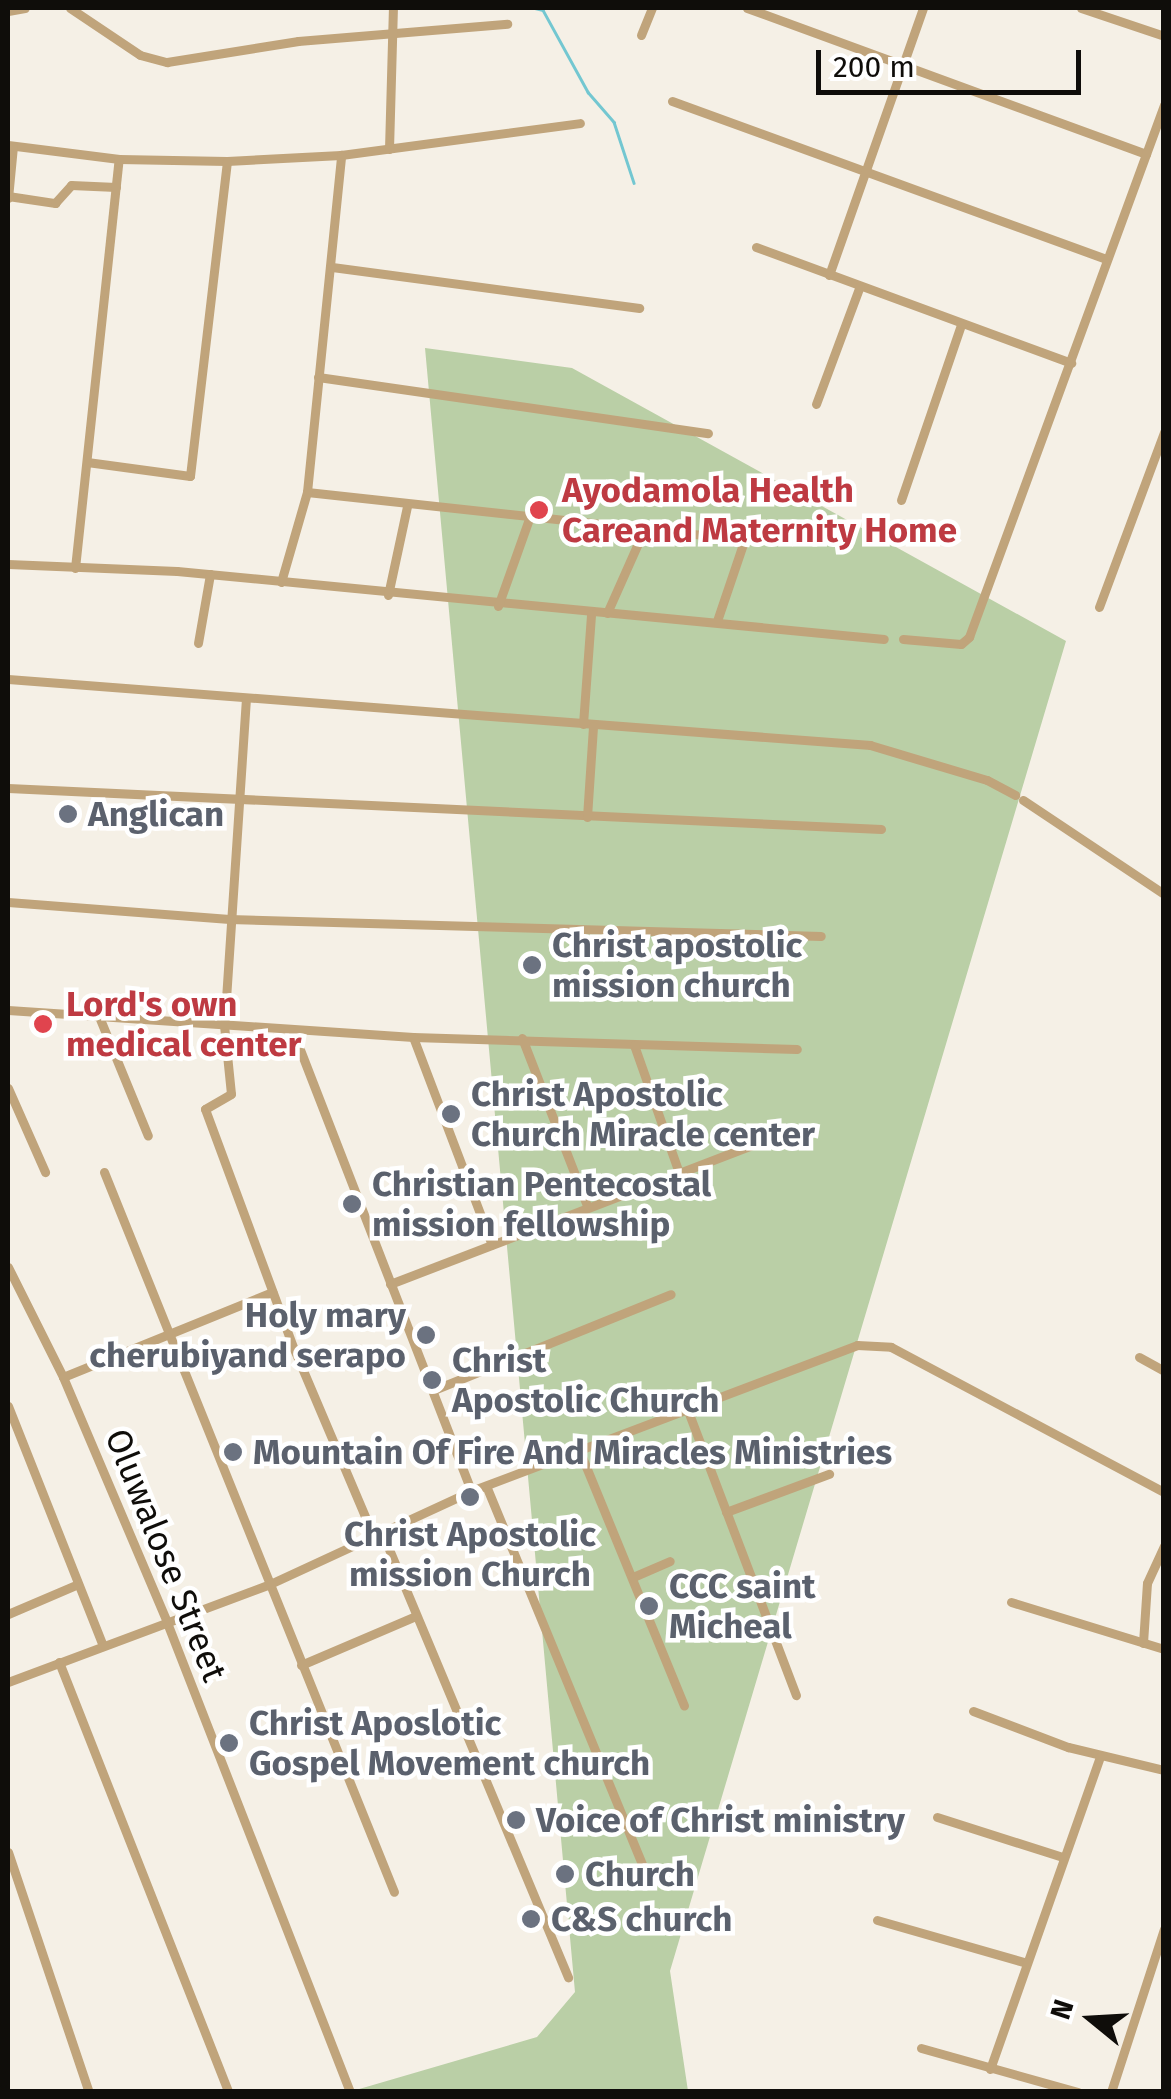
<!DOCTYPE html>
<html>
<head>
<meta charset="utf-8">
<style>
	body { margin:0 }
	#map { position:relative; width:1171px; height:2099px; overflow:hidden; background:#f5f0e6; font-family:"Fira Sans",sans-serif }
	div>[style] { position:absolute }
	.green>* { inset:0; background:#bacfa6 }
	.stream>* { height:2.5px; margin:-1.25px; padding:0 1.25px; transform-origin:1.25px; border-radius:1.25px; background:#73c7d1 }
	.minor>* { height:9px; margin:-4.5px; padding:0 4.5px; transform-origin:4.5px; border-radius:4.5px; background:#c0a47b }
	.dots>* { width:28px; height:28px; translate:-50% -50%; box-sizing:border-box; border:5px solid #fff; border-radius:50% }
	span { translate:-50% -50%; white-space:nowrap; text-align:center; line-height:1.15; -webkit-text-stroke:9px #fff; paint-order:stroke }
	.health-label { font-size:35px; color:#be3a42; font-weight:700 }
	.left { translate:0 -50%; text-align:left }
	.worship-label { font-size:35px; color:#5b616d; font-weight:700 }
	.right { translate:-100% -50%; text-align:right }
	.street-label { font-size:35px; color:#0f0d0a }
	.frame { position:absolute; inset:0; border:10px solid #0f0d0a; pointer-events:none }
	.north { position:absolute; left:1041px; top:1969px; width:100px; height:100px; -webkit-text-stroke:8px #fff; paint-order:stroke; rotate:288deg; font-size:28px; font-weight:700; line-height:40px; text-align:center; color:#0f0d0a }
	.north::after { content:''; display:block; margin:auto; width:35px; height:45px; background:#0f0d0a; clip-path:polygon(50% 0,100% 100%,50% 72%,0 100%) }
	.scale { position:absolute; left:816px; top:50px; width:265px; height:45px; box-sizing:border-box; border:5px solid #0f0d0a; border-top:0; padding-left:12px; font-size:30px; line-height:35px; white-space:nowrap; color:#0f0d0a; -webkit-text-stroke:8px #fff; paint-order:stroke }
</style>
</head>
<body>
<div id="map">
	<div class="green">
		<div style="clip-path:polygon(425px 348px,572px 368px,1066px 641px,670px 1971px,688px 2091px,349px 2092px,537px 2037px,575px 1992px)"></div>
	</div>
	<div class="stream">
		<div style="left:535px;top:8px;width:8px;rotate:14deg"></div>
		<div style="left:543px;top:10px;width:94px;rotate:61.2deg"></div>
		<div style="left:588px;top:92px;width:40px;rotate:49deg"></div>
		<div style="left:614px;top:122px;width:64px;rotate:71.8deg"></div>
	</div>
	<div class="minor">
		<div style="left:70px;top:8px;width:84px;rotate:33.9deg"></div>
		<div style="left:140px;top:55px;width:28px;rotate:15deg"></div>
		<div style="left:167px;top:62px;width:133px;rotate:-9.1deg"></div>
		<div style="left:298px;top:41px;width:210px;rotate:-4.7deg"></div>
		<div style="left:747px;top:8px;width:425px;rotate:20.1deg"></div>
		<div style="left:1081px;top:8px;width:88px;rotate:18.6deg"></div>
		<div style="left:8px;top:11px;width:17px;rotate:-10deg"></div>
		<div style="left:641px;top:35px;width:29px;rotate:-68deg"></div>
		<div style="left:672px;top:101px;width:462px;rotate:20deg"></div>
		<div style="left:8px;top:145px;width:112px;rotate:7.2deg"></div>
		<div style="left:119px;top:159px;width:108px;rotate:1.1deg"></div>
		<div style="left:227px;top:161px;width:114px;rotate:-3deg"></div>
		<div style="left:341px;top:155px;width:241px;rotate:-7.6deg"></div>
		<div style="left:389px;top:149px;width:141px;rotate:-88.4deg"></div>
		<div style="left:8px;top:196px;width:48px;rotate:8.5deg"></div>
		<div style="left:55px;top:203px;width:24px;rotate:-48deg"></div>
		<div style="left:71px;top:185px;width:45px;rotate:2.5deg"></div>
		<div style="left:8px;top:198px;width:52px;rotate:-84.5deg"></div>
		<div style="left:756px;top:247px;width:336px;rotate:20.2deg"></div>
		<div style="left:332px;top:267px;width:310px;rotate:7.6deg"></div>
		<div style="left:829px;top:275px;width:283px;rotate:-70.6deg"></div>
		<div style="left:318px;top:377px;width:394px;rotate:8.2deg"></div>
		<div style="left:816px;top:404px;width:126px;rotate:-69.6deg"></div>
		<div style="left:87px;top:462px;width:104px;rotate:7.7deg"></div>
		<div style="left:190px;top:476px;width:317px;rotate:-83.3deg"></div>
		<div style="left:307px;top:492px;width:434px;rotate:6.2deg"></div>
		<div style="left:738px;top:539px;width:7px;rotate:45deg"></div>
		<div style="left:743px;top:544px;width:81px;rotate:108.7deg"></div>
		<div style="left:901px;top:500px;width:185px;rotate:-71.1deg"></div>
		<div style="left:8px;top:564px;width:169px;rotate:2.4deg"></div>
		<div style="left:177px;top:571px;width:710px;rotate:5.49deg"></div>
		<div style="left:75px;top:568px;width:411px;rotate:-83.9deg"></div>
		<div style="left:281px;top:582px;width:94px;rotate:-73.9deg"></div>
		<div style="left:307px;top:492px;width:339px;rotate:-84.2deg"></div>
		<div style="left:388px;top:595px;width:91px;rotate:-77.9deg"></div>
		<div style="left:498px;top:606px;width:92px;rotate:-70.4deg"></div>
		<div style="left:1099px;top:607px;width:187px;rotate:-69.6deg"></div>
		<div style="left:607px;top:613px;width:89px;rotate:-66deg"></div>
		<div style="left:903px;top:639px;width:58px;rotate:4.9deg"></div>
		<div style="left:961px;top:644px;width:11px;rotate:-41deg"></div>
		<div style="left:969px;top:637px;width:567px;rotate:-69.87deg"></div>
		<div style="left:198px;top:643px;width:70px;rotate:-80.1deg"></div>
		<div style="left:8px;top:679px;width:865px;rotate:4.38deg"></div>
		<div style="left:870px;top:745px;width:122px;rotate:16.7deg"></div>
		<div style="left:987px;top:780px;width:32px;rotate:28deg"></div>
		<div style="left:246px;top:698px;width:328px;rotate:93.8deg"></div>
		<div style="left:224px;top:1025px;width:69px;rotate:84.2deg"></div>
		<div style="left:231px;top:1094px;width:30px;rotate:150deg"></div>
		<div style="left:205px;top:1109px;width:256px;rotate:69.7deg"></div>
		<div style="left:294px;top:1349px;width:189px;rotate:67deg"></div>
		<div style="left:368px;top:1523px;width:26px;rotate:47deg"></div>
		<div style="left:386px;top:1542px;width:472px;rotate:67.3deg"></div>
		<div style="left:583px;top:724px;width:110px;rotate:-85.8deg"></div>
		<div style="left:8px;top:788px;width:874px;rotate:2.69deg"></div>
		<div style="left:1023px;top:800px;width:169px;rotate:33.7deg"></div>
		<div style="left:587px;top:817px;width:91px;rotate:-86.2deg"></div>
		<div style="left:8px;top:902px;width:222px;rotate:4.4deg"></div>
		<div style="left:229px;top:919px;width:592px;rotate:1.64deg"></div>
		<div style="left:8px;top:1010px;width:406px;rotate:3.8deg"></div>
		<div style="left:413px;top:1037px;width:384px;rotate:1.8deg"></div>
		<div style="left:100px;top:1019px;width:126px;rotate:67.7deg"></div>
		<div style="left:292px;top:1029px;width:495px;rotate:68.8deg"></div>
		<div style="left:413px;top:1037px;width:222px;rotate:69.2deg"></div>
		<div style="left:522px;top:1038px;width:180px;rotate:68.8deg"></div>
		<div style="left:634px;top:1045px;width:133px;rotate:70.6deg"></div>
		<div style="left:8px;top:1088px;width:92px;rotate:66.2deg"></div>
		<div style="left:104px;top:1172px;width:776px;rotate:68.06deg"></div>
		<div style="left:8px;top:1267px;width:123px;rotate:63.4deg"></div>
		<div style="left:63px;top:1377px;width:264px;rotate:67deg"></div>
		<div style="left:166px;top:1620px;width:507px;rotate:68.7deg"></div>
		<div style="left:390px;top:1284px;width:427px;rotate:-21deg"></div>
		<div style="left:1139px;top:1357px;width:29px;rotate:29deg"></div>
		<div style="left:63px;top:1377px;width:226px;rotate:-22.1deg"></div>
		<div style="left:436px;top:1389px;width:253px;rotate:-22deg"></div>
		<div style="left:8px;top:1406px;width:258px;rotate:68.4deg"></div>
		<div style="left:688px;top:1411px;width:304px;rotate:69.2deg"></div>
		<div style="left:580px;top:1452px;width:274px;rotate:67.7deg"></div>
		<div style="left:487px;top:1488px;width:417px;rotate:67.6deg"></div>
		<div style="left:726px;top:1512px;width:110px;rotate:-20.3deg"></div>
		<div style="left:633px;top:1577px;width:40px;rotate:-23.4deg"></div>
		<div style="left:1011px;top:1602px;width:160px;rotate:17.1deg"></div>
		<div style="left:8px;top:1614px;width:76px;rotate:-23.2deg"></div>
		<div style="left:1143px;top:1643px;width:60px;rotate:-86.2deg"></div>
		<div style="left:1147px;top:1583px;width:41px;rotate:-65.3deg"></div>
		<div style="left:59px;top:1662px;width:462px;rotate:68.5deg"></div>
		<div style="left:301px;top:1665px;width:125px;rotate:-23.1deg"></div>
		<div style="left:8px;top:1682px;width:280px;rotate:-20.5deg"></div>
		<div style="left:270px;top:1584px;width:221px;rotate:-24.8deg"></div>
		<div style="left:471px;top:1491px;width:413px;rotate:-20.7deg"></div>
		<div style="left:857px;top:1345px;width:34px;rotate:3deg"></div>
		<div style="left:891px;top:1347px;width:309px;rotate:28deg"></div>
		<div style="left:973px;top:1711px;width:102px;rotate:20.8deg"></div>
		<div style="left:1068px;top:1747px;width:99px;rotate:13.5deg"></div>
		<div style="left:937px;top:1817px;width:131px;rotate:17.7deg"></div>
		<div style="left:8px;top:1852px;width:253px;rotate:71.4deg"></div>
		<div style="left:877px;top:1920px;width:152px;rotate:16deg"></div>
		<div style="left:921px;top:2048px;width:163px;rotate:15.7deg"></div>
		<div style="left:990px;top:2069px;width:331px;rotate:-70.6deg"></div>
		<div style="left:1111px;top:2092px;width:171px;rotate:-72deg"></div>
	</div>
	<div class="dots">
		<div style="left:539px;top:510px;background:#e0444e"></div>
		<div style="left:68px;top:814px;background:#6b7280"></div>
		<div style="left:532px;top:965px;background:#6b7280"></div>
		<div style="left:43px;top:1024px;background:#e0444e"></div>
		<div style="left:451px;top:1114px;background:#6b7280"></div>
		<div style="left:352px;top:1204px;background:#6b7280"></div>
		<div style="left:426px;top:1335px;background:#6b7280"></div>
		<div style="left:432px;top:1380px;background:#6b7280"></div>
		<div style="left:233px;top:1452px;background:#6b7280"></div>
		<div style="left:470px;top:1497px;background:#6b7280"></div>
		<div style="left:649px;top:1606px;background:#6b7280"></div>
		<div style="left:229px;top:1743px;background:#6b7280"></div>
		<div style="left:516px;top:1820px;background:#6b7280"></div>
		<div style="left:565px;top:1874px;background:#6b7280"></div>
		<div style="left:531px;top:1919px;background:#6b7280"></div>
	</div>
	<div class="health-label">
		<span class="left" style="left:562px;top:510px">Ayodamola Health<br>Careand Maternity Home</span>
		<span class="left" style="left:66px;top:1024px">Lord's own<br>medical center</span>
	</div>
	<div class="worship-label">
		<span class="left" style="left:88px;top:814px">Anglican</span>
		<span class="left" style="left:552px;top:965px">Christ apostolic<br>mission church</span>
		<span class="left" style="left:471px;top:1114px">Christ Apostolic<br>Church Miracle center</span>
		<span class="left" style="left:372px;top:1204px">Christian Pentecostal<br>mission fellowship</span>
		<span class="right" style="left:406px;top:1335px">Holy mary<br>cherubiyand serapo</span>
		<span class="left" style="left:452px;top:1380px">Christ<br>Apostolic Church</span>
		<span class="left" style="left:253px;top:1452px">Mountain Of Fire And Miracles Ministries</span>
		<span style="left:470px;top:1554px">Christ Apostolic<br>mission Church</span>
		<span class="left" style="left:669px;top:1606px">CCC saint<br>Micheal</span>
		<span class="left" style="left:249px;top:1743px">Christ Aposlotic<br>Gospel Movement church</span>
		<span class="left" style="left:536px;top:1820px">Voice of Christ ministry</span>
		<span class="left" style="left:585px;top:1874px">Church</span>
		<span class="left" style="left:551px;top:1919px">C&amp;S church</span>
	</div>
	<div class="street-label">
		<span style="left:166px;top:1555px;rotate:68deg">Oluwalose Street</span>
	</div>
	<div class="frame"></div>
	<div class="north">N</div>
	<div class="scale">200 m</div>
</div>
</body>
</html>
